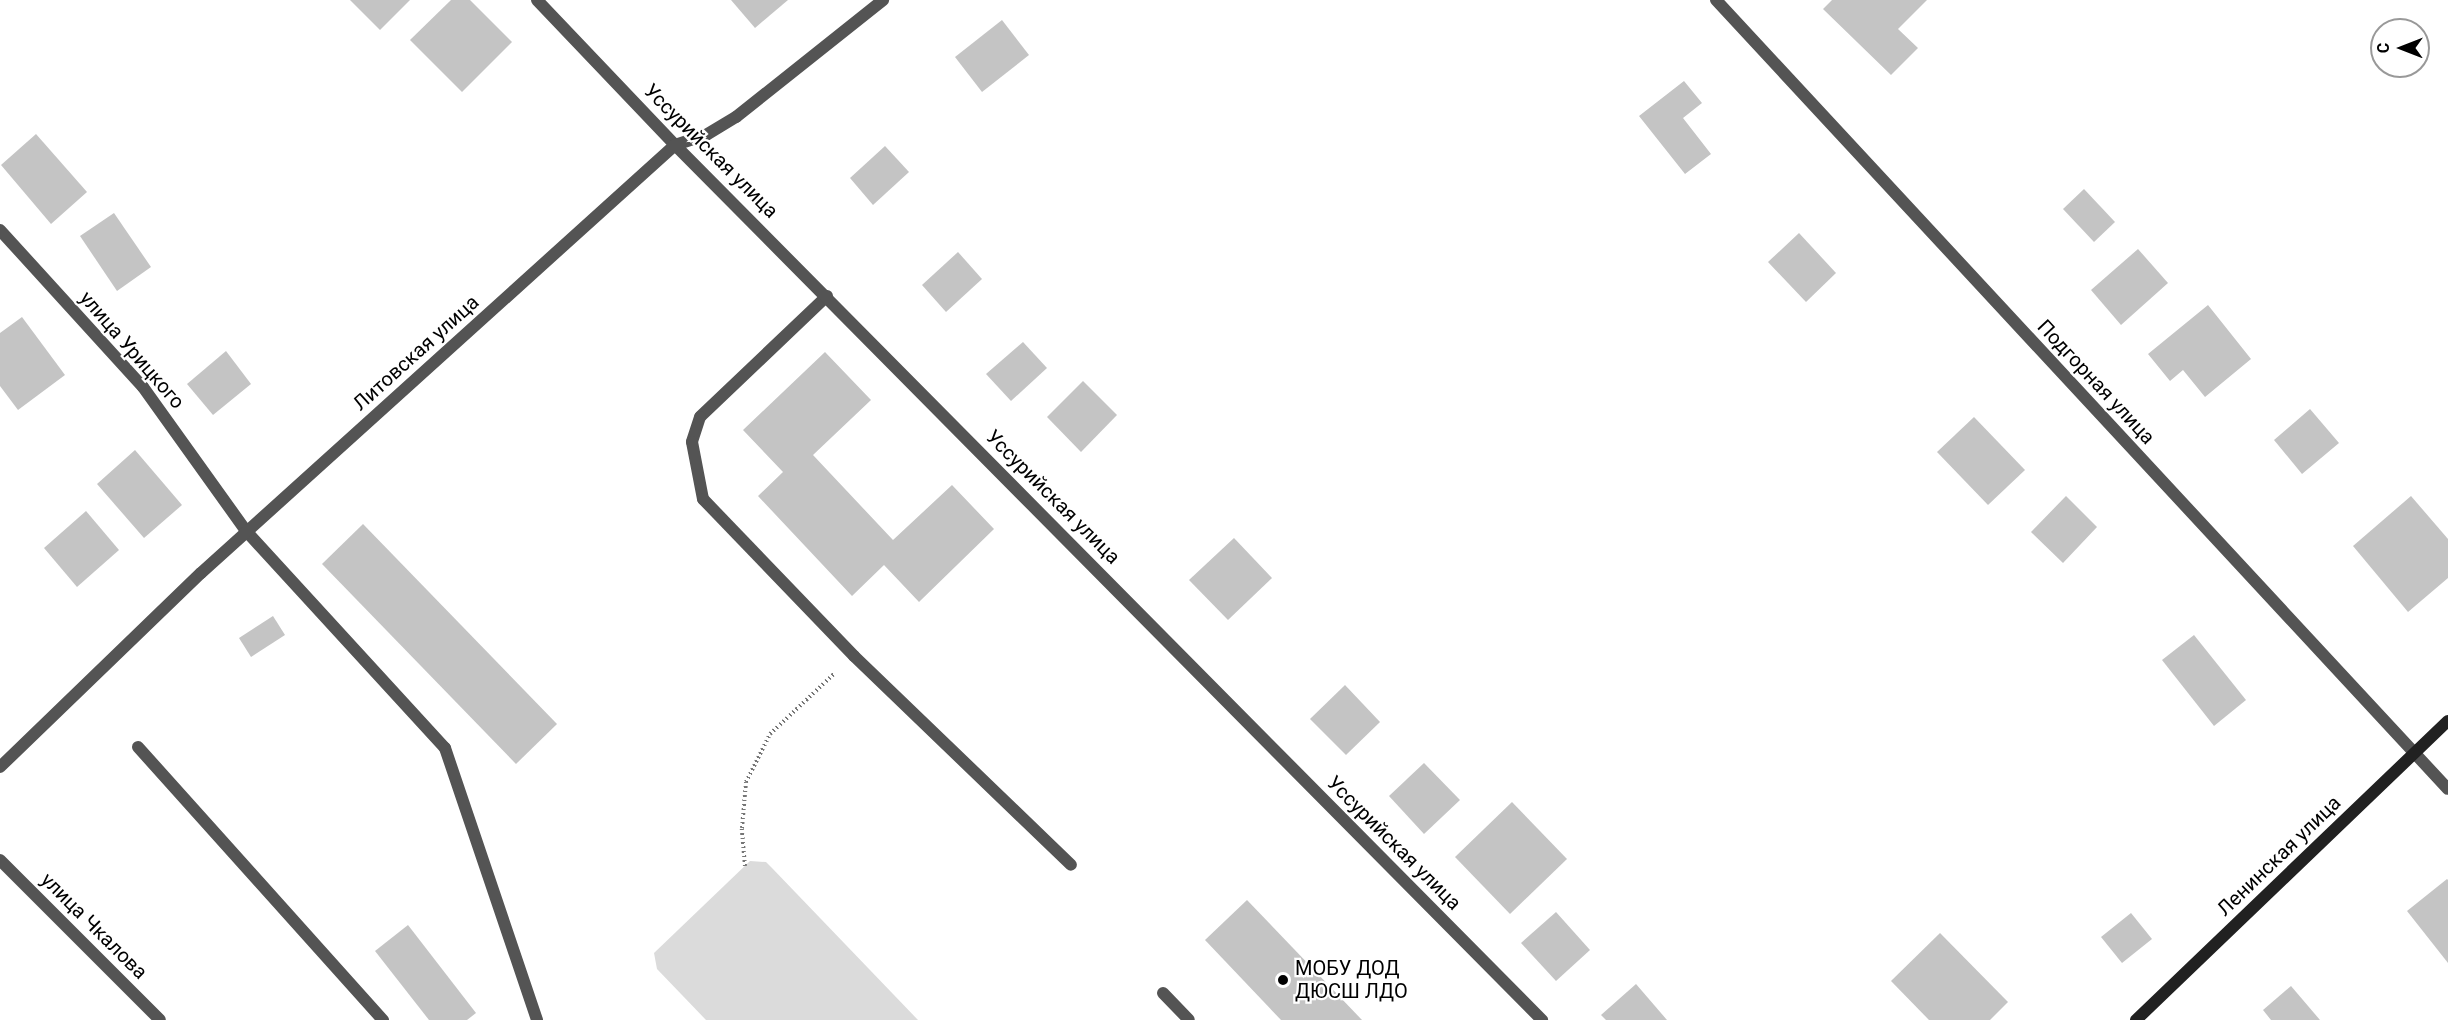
<!DOCTYPE html>
<html>
<head>
<meta charset="utf-8">
<style>
	body { margin:0 }
	#map { position:relative; width:2448px; height:1020px; overflow:hidden; background:#fff; font-family:Roboto,sans-serif }
	div>[style] { position:absolute }
	.green>* { inset:0; background:#dbdbdb }
	.building>* { inset:0; background:#c4c4c4 }
	.path>* { height:4px; margin-top:-2px; transform-origin:0; background:repeating-linear-gradient(90deg,#767676 0 1.5px,transparent 0 4.5px) }
	.lane>* { height:12px; margin:-6px; padding:0 6px; transform-origin:6px; border-radius:6px; background:#545454 }
	.street>* { height:12px; margin:-6px; padding:0 6px; transform-origin:6px; border-radius:6px; background:#545454 }
	.secondary>* { height:12px; margin:-6px; padding:0 6px; transform-origin:6px; border-radius:6px; background:#212121 }
	.dots>* { width:16px; height:16px; translate:-50% -50%; box-sizing:border-box; border:3px solid #fff; border-radius:50% }
	span { translate:-50% -50%; white-space:nowrap; text-align:center; line-height:1.15; -webkit-text-stroke:4.5px #fff; paint-order:stroke }
	.street-label { font-size:20px; color:#000 }
	.poi-label { font-size:20px; color:#000 }
	.left { translate:0 -50%; text-align:left }
	.north { position:absolute; left:2370px; top:18px; width:60px; height:60px; box-sizing:border-box; background:#fff; border:2px solid #999; border-radius:50%; rotate:270deg; font-size:16px; font-weight:700; line-height:24px; text-align:center; color:#000 }
	.north::after { content:''; display:block; margin:auto; width:21px; height:27px; background:#000; clip-path:polygon(50% 0,100% 100%,50% 72%,0 100%) }
</style>
</head>
<body>
<div id="map">
	<div class="green">
		<div style="clip-path:polygon(750px 861px,766px 862px,772px 868px,918px 1020px,706px 1020px,657px 969px,654px 953px)"></div>
	</div>
	<div class="building">
		<div style="clip-path:polygon(350px 0,410px 0,380px 30px)"></div>
		<div style="clip-path:polygon(451px 0,470px 0,512px 42px,462px 92px,410px 40px)"></div>
		<div style="clip-path:polygon(731px 0,788px 0,755px 28px)"></div>
		<div style="clip-path:polygon(1832px 0,1927px 0,1898px 29px,1918px 48px,1891px 75px,1823px 9px)"></div>
		<div style="clip-path:polygon(1002px 20px,1029px 55px,982px 92px,955px 57px)"></div>
		<div style="clip-path:polygon(1684px 81px,1702px 103px,1683px 118px,1711px 154px,1685px 174px,1639px 116px)"></div>
		<div style="clip-path:polygon(36px 134px,87px 192px,51px 224px,1px 165px)"></div>
		<div style="clip-path:polygon(885px 146px,909px 172px,873px 205px,850px 178px)"></div>
		<div style="clip-path:polygon(2084px 189px,2115px 222px,2094px 242px,2063px 209px)"></div>
		<div style="clip-path:polygon(114px 213px,151px 267px,117px 291px,80px 236px)"></div>
		<div style="clip-path:polygon(1799px 233px,1836px 273px,1806px 302px,1768px 262px)"></div>
		<div style="clip-path:polygon(2138px 249px,2168px 283px,2121px 325px,2091px 290px)"></div>
		<div style="clip-path:polygon(958px 252px,982px 279px,946px 312px,922px 285px)"></div>
		<div style="clip-path:polygon(2208px 305px,2251px 359px,2205px 397px,2183px 370px,2170px 381px,2148px 354px)"></div>
		<div style="clip-path:polygon(22px 317px,65px 375px,18px 410px,0 386px,0 333px)"></div>
		<div style="clip-path:polygon(1023px 342px,1047px 368px,1011px 401px,986px 374px)"></div>
		<div style="clip-path:polygon(226px 351px,251px 384px,213px 415px,187px 384px)"></div>
		<div style="clip-path:polygon(825px 352px,871px 400px,813px 455px,893px 540px,952px 485px,994px 529px,919px 602px,884px 565px,852px 596px,758px 496px,783px 472px,743px 430px)"></div>
		<div style="clip-path:polygon(1083px 381px,1117px 415px,1081px 452px,1047px 417px)"></div>
		<div style="clip-path:polygon(2310px 409px,2339px 443px,2302px 474px,2274px 440px)"></div>
		<div style="clip-path:polygon(1974px 417px,2025px 470px,1988px 505px,1937px 452px)"></div>
		<div style="clip-path:polygon(135px 450px,182px 505px,144px 538px,97px 484px)"></div>
		<div style="clip-path:polygon(2066px 496px,2097px 527px,2063px 563px,2031px 532px)"></div>
		<div style="clip-path:polygon(2411px 496px,2448px 539px,2448px 578px,2408px 612px,2353px 546px)"></div>
		<div style="clip-path:polygon(86px 511px,119px 550px,77px 587px,44px 548px)"></div>
		<div style="clip-path:polygon(363px 524px,557px 724px,516px 764px,322px 564px)"></div>
		<div style="clip-path:polygon(1234px 538px,1272px 578px,1228px 620px,1189px 580px)"></div>
		<div style="clip-path:polygon(273px 616px,285px 635px,251px 657px,239px 638px)"></div>
		<div style="clip-path:polygon(2194px 635px,2246px 700px,2214px 726px,2162px 660px)"></div>
		<div style="clip-path:polygon(1345px 685px,1380px 722px,1346px 755px,1310px 719px)"></div>
		<div style="clip-path:polygon(1424px 763px,1460px 800px,1424px 834px,1389px 796px)"></div>
		<div style="clip-path:polygon(1512px 802px,1567px 859px,1510px 914px,1455px 857px)"></div>
		<div style="clip-path:polygon(2447px 879px,2448px 880px,2448px 963px,2407px 911px)"></div>
		<div style="clip-path:polygon(1247px 900px,1362px 1020px,1281px 1020px,1205px 940px)"></div>
		<div style="clip-path:polygon(1556px 912px,1590px 950px,1556px 981px,1521px 943px)"></div>
		<div style="clip-path:polygon(2131px 913px,2152px 939px,2122px 963px,2101px 937px)"></div>
		<div style="clip-path:polygon(408px 925px,476px 1013px,467px 1020px,429px 1020px,375px 951px)"></div>
		<div style="clip-path:polygon(1940px 933px,2008px 1002px,1990px 1020px,1929px 1020px,1891px 981px)"></div>
		<div style="clip-path:polygon(1636px 984px,1667px 1020px,1606px 1020px,1601px 1015px)"></div>
		<div style="clip-path:polygon(2291px 986px,2320px 1020px,2271px 1020px,2263px 1010px)"></div>
	</div>
	<div class="path">
		<div style="left:745px;top:866px;width:38px;rotate:-95deg"></div>
		<div style="left:742px;top:828px;width:46px;rotate:-85deg"></div>
		<div style="left:746px;top:782px;width:54px;rotate:-63.4deg"></div>
		<div style="left:770px;top:734px;width:89px;rotate:-43.2deg"></div>
	</div>
	<div class="lane">
		<div style="left:0;top:230px;width:212px;rotate:47.7deg"></div>
		<div style="left:143px;top:387px;width:178px;rotate:54.4deg"></div>
		<div style="left:247px;top:532px;width:293px;rotate:47.5deg"></div>
		<div style="left:445px;top:748px;width:287px;rotate:71.3deg"></div>
		<div style="left:827px;top:296px;width:175px;rotate:136.4deg"></div>
		<div style="left:700px;top:417px;width:26px;rotate:108deg"></div>
		<div style="left:692px;top:442px;width:58px;rotate:79.1deg"></div>
		<div style="left:703px;top:499px;width:218px;rotate:46.1deg"></div>
		<div style="left:854px;top:656px;width:301px;rotate:43.9deg"></div>
		<div style="left:138px;top:747px;width:367px;rotate:48.1deg"></div>
		<div style="left:1163px;top:993px;width:37px;rotate:46deg"></div>
	</div>
	<div class="street">
		<div style="left:537px;top:0;width:200px;rotate:46.4deg"></div>
		<div style="left:675px;top:145px;width:1232px;rotate:45.26deg"></div>
		<div style="left:1716px;top:0;width:1076px;rotate:47.15deg"></div>
		<div style="left:0;top:767px;width:279px;rotate:-44deg"></div>
		<div style="left:201px;top:573px;width:639px;rotate:-42.08deg"></div>
		<div style="left:675px;top:145px;width:33px;rotate:-18deg"></div>
		<div style="left:706px;top:135px;width:35px;rotate:-31deg"></div>
		<div style="left:736px;top:117px;width:188px;rotate:-38.5deg"></div>
		<div style="left:0;top:860px;width:226px;rotate:45deg"></div>
	</div>
	<div class="secondary">
		<div style="left:2136px;top:1020px;width:432px;rotate:-43.8deg"></div>
	</div>
	<div class="dots">
		<div style="left:1283px;top:980px;background:#000"></div>
	</div>
	<div class="street-label">
		<span style="left:711px;top:151px;rotate:45deg">Уссурийская улица</span>
		<span style="left:132px;top:350px;rotate:49deg">улица Урицкого</span>
		<span style="left:416px;top:353px;rotate:-42deg">Литовская улица</span>
		<span style="left:2096px;top:382px;rotate:47deg">Подгорная улица</span>
		<span style="left:1053px;top:497px;rotate:45deg">Уссурийская улица</span>
		<span style="left:1394px;top:843px;rotate:45deg">Уссурийская улица</span>
		<span style="left:2279px;top:856px;rotate:-44deg">Ленинская улица</span>
		<span style="left:94px;top:926px;rotate:45deg">улица Чкалова</span>
	</div>
	<div class="poi-label">
		<span class="left" style="left:1295px;top:980px">МОБУ ДОД<br>ДЮСШ ЛДО</span>
	</div>
	<div class="north">С</div>
</div>
</body>
</html>
